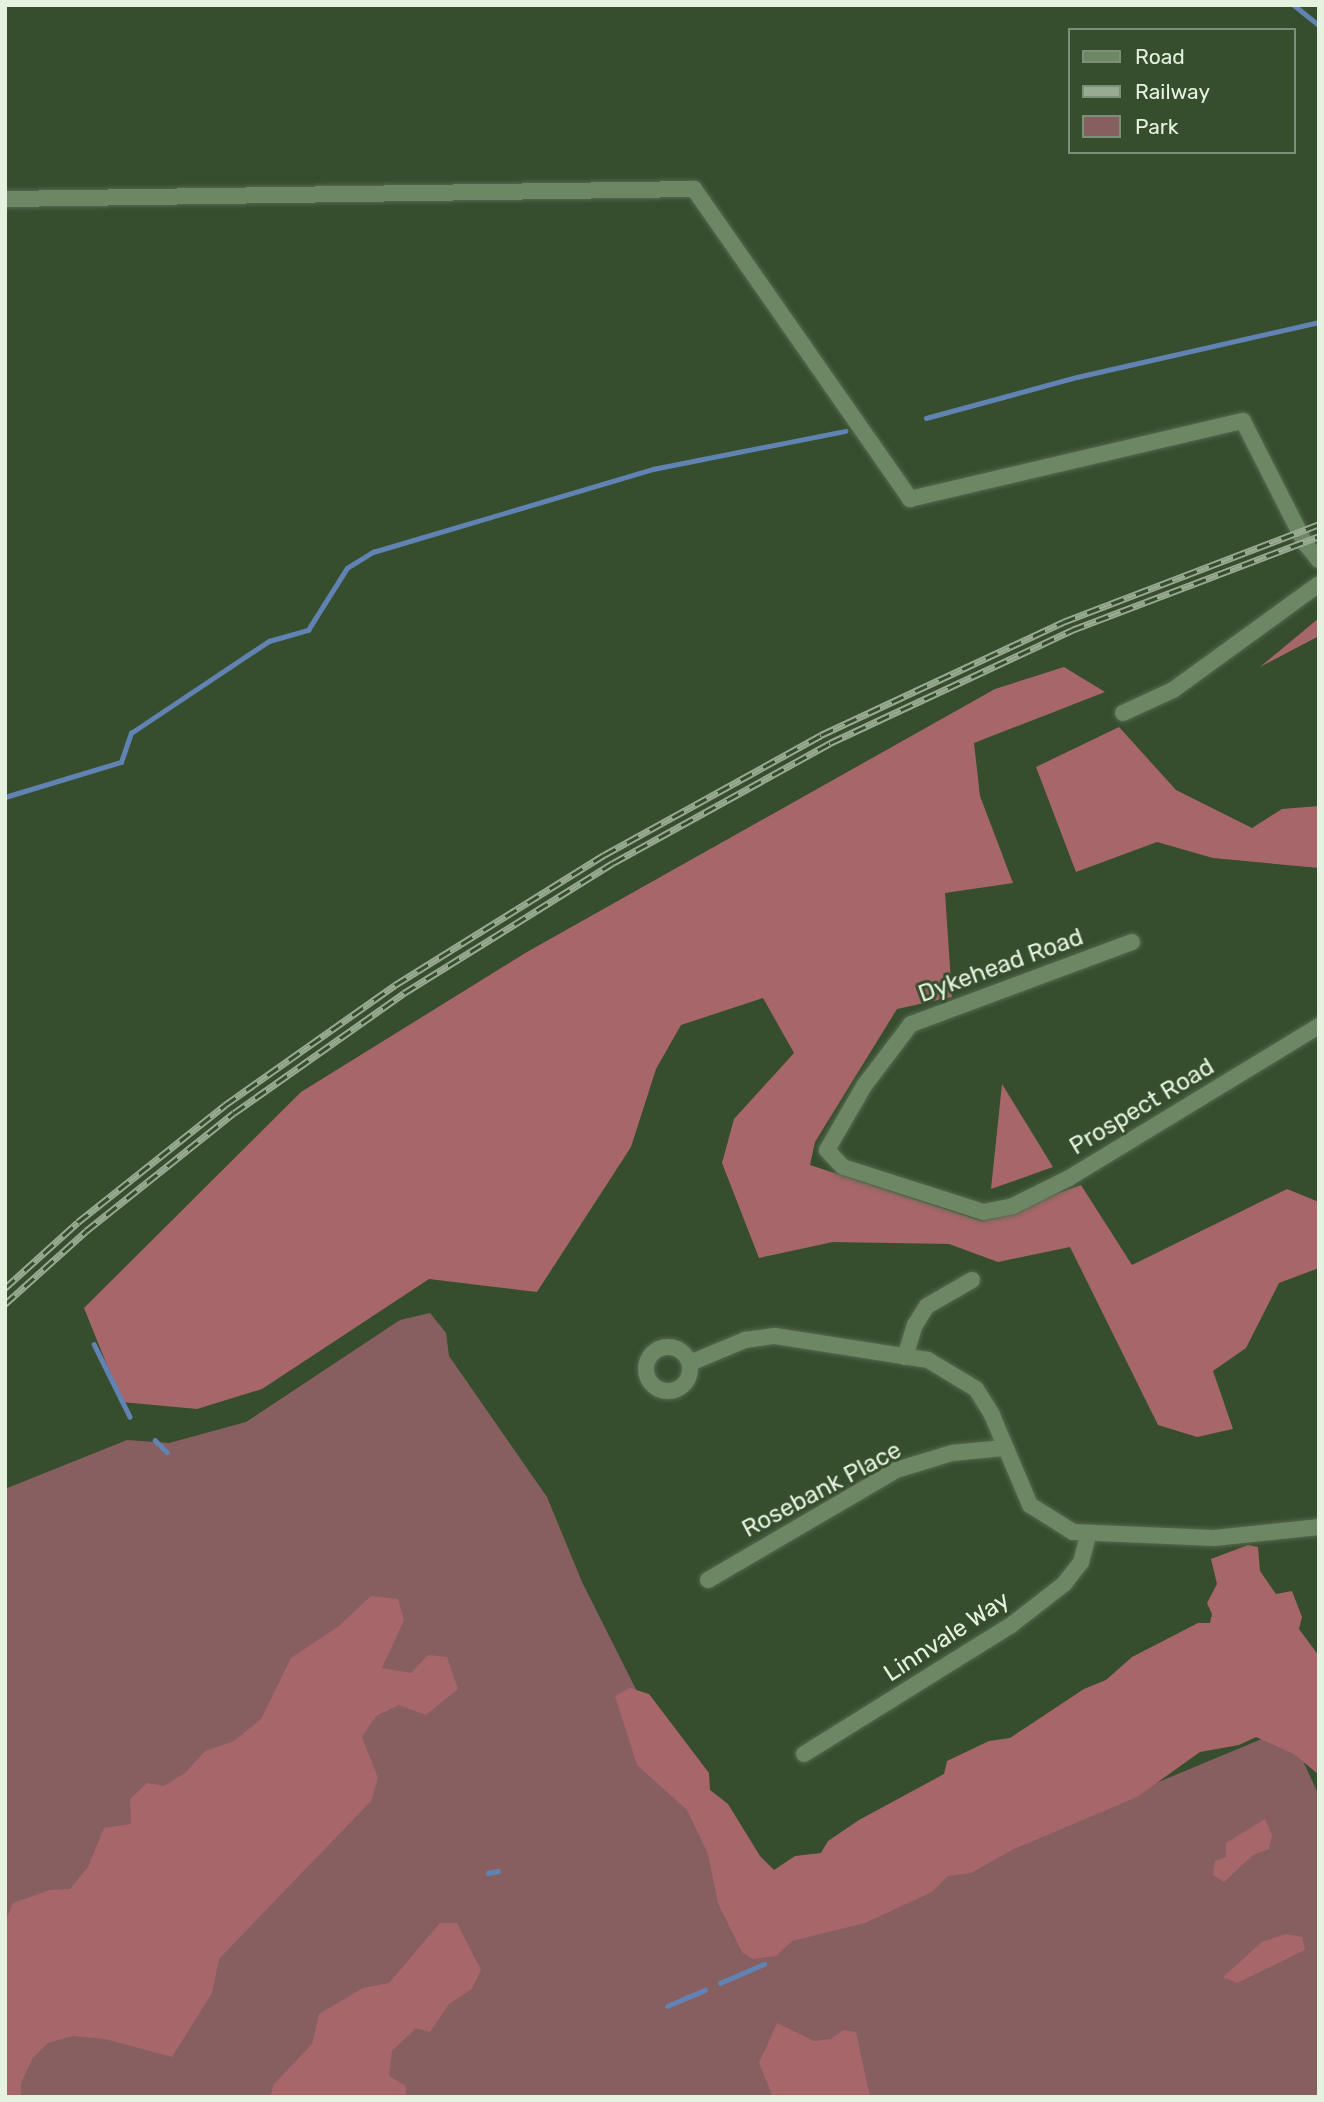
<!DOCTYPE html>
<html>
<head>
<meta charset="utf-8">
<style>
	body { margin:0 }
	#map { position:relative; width:1324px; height:2102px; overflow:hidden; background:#374e2e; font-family:Rubik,sans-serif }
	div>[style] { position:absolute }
	.green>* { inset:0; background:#885f60 }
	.forest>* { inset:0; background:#a76669 }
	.stream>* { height:4.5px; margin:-2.25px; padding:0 2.25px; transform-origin:2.25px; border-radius:2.25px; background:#6183b3 }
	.roads { filter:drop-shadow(0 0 2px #55684e) drop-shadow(0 0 2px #55684e) }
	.street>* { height:16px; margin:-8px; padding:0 8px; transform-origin:8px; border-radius:8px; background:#6d8663 }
	.street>.ring { margin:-8px; padding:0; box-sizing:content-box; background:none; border:16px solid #6d8663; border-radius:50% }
	.rail>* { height:7px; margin-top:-3.5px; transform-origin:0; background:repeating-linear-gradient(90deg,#374e2e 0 13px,#98aa91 0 26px); box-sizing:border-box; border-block:2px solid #98aa91 }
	span { translate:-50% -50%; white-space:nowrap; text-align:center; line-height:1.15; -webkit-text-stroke:6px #374e2e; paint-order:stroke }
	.street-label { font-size:24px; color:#e4f2df }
	.frame { position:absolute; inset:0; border:7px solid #e4f2df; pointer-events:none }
	.legend { position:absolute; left:1068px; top:28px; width:228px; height:126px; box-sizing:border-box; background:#374e2e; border:2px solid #7c9075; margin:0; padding:9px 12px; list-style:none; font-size:21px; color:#e4f2df }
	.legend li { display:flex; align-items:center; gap:14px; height:35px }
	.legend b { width:35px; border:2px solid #7c9075 }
</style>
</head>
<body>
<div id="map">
	<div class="green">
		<div style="clip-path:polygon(430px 1313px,446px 1333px,449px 1356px,547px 1497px,582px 1582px,765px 1946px,1288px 1728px,1319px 1796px,1319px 2097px,5px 2097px,5px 1489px,127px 1440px,169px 1443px,246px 1422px,400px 1320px)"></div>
	</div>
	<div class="forest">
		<div style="clip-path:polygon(1319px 618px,1319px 636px,1260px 667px)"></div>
		<div style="clip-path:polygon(1064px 667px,1105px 692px,974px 743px,980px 796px,1013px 883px,945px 893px,952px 997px,897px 1009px,815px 1142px,810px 1165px,981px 1221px,1081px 1185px,1132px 1265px,1287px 1189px,1319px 1202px,1319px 1268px,1279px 1283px,1246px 1348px,1213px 1371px,1233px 1429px,1197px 1437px,1158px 1425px,1070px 1247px,998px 1262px,949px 1244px,833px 1242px,759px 1258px,722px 1163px,734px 1119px,794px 1053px,763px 998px,681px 1025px,656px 1069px,631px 1147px,537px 1292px,429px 1279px,262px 1389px,197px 1409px,122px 1402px,84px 1308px,301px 1092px,527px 952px,995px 689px)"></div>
		<div style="clip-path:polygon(1119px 727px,1176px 790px,1252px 828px,1282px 809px,1319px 806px,1319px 868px,1213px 858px,1157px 842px,1076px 872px,1036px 767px)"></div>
		<div style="clip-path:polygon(1002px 1084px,1053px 1167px,991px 1189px)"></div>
		<div style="clip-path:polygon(1248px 1545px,1258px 1547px,1260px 1571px,1276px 1594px,1292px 1591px,1302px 1617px,1299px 1629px,1319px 1656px,1319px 1775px,1294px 1754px,1256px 1737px,1239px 1745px,1200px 1752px,1137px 1797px,1014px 1849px,971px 1873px,948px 1876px,932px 1892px,865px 1923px,792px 1941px,776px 1956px,753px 1959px,742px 1952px,718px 1903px,708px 1854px,687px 1810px,637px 1765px,615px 1696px,630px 1688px,649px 1694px,709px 1773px,710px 1790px,728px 1804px,760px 1856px,774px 1870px,795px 1856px,821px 1853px,828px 1841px,859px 1820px,944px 1774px,947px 1761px,989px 1741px,1010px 1738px,1084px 1689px,1106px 1680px,1132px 1657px,1198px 1623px,1210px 1623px,1212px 1614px,1207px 1603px,1217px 1584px,1211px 1559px)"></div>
		<div style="clip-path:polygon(371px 1596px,398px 1599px,404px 1620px,382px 1668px,411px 1673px,428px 1655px,447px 1657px,458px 1689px,426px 1715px,399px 1705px,376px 1716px,362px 1737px,378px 1778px,371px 1801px,219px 1959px,212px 1993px,172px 2057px,105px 2039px,72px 2036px,48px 2043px,32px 2059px,21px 2083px,21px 2097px,5px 2097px,5px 1923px,13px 1903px,50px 1890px,70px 1889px,88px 1867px,104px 1828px,131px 1824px,130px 1799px,147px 1783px,164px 1786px,185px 1773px,205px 1751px,234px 1741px,261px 1719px,291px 1658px,339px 1626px)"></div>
		<div style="clip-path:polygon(1265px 1819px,1272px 1835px,1269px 1849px,1253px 1855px,1224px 1882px,1213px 1875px,1215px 1861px,1226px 1857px,1226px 1843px)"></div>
		<div style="clip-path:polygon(440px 1923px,457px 1923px,481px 1970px,472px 1989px,449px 2004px,430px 2032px,416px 2028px,392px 2051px,389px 2076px,406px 2086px,406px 2097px,270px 2097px,274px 2084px,312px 2044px,319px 2014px,363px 1988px,389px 1983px)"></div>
		<div style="clip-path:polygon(1286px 1934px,1302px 1937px,1305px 1950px,1237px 1983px,1223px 1977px,1262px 1942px)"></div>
		<div style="clip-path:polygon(777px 2023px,814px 2041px,831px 2039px,843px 2030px,856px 2032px,870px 2097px,773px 2097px,759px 2063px)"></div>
	</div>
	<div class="stream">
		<div style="left:1294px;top:5px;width:32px;rotate:39deg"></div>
		<div style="left:926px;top:418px;width:156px;rotate:-15.2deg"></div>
		<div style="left:1077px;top:377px;width:248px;rotate:-12.8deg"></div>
		<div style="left:5px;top:797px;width:121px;rotate:-16.8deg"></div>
		<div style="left:121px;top:762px;width:31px;rotate:-71deg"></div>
		<div style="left:131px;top:733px;width:166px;rotate:-33.7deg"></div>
		<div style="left:269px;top:641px;width:41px;rotate:-15.8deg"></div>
		<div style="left:308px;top:630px;width:73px;rotate:-57.8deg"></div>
		<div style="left:347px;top:568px;width:31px;rotate:-32deg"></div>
		<div style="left:373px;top:552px;width:292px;rotate:-16.5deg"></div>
		<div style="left:653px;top:469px;width:196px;rotate:-11.2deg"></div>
		<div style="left:94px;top:1344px;width:81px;rotate:63.7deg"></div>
		<div style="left:155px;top:1440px;width:17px;rotate:45deg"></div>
		<div style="left:488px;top:1873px;width:10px;rotate:-11deg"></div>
		<div style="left:720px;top:1983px;width:48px;rotate:-23.4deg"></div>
		<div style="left:667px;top:2006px;width:41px;rotate:-22.8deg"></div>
	</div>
	<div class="roads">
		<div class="street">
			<div style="left:5px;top:199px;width:689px;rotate:-0.83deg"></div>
			<div style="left:694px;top:189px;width:378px;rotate:55.1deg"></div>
			<div style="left:910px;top:499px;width:342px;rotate:-13.2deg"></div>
			<div style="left:1243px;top:421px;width:137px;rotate:63.1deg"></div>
			<div style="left:1305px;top:543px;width:22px;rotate:51deg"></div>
			<div style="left:1123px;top:713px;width:55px;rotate:-24.7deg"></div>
			<div style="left:1173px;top:690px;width:180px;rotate:-36deg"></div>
			<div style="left:1132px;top:942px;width:236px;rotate:159.6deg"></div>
			<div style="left:911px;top:1024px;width:78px;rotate:127.2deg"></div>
			<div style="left:864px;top:1086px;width:74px;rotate:120deg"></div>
			<div style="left:827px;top:1150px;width:23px;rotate:47deg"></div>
			<div style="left:843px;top:1167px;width:147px;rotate:17.8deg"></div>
			<div style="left:983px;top:1212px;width:31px;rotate:-11deg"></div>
			<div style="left:1013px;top:1206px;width:63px;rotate:-26.6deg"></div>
			<div style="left:1069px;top:1178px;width:293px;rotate:-31.3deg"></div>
			<div class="ring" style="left:646px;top:1347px;width:28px;height:28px"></div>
			<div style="left:905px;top:1357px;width:34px;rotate:-73deg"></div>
			<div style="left:915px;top:1325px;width:22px;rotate:-58deg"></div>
			<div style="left:927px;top:1306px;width:52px;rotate:-30deg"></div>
			<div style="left:690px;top:1363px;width:60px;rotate:-22.7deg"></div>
			<div style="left:745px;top:1340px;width:30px;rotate:-8deg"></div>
			<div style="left:775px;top:1336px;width:155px;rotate:8.9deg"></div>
			<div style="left:928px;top:1360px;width:56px;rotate:31.1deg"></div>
			<div style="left:976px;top:1389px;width:31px;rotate:58deg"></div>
			<div style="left:992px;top:1415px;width:98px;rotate:67.1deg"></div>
			<div style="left:1030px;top:1505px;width:51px;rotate:32.1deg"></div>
			<div style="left:1073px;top:1532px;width:141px;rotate:2.4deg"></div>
			<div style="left:1214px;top:1538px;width:106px;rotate:-6deg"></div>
			<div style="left:708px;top:1580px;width:218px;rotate:-30.3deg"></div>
			<div style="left:896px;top:1470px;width:59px;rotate:-16.9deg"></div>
			<div style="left:952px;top:1453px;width:52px;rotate:-5.5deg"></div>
			<div style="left:804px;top:1754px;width:243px;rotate:-31.9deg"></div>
			<div style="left:1010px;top:1626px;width:68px;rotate:-37.9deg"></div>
			<div style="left:1064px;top:1584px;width:28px;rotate:-52deg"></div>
			<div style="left:1081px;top:1562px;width:27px;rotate:-75deg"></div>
		</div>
	</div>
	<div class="rail">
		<div style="left:5px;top:1288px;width:98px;rotate:-42.1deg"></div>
		<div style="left:78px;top:1222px;width:188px;rotate:-38.5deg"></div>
		<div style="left:225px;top:1105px;width:208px;rotate:-35.2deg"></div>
		<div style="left:395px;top:985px;width:246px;rotate:-31.9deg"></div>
		<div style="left:604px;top:855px;width:248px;rotate:-28.9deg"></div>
		<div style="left:821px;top:735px;width:267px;rotate:-25deg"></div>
		<div style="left:1063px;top:622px;width:274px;rotate:-20.9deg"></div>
		<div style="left:5px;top:1304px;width:109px;rotate:-42deg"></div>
		<div style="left:86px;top:1231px;width:189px;rotate:-38.6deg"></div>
		<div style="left:234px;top:1113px;width:208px;rotate:-35.2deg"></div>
		<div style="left:404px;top:993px;width:246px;rotate:-31.9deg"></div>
		<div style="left:613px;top:863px;width:248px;rotate:-28.9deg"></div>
		<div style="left:830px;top:743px;width:267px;rotate:-25deg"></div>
		<div style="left:1072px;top:630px;width:264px;rotate:-20.8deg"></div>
	</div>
	<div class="street-label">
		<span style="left:1001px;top:966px;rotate:-20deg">Dykehead Road</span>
		<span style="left:1142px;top:1107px;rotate:-31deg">Prospect Road</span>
		<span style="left:822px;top:1490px;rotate:-28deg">Rosebank Place</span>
		<span style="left:947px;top:1637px;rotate:-33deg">Linnvale Way</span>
	</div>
	<div class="frame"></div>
	<ul class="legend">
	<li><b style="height:9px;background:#6d8663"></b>Road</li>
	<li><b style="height:9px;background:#98aa91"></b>Railway</li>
	<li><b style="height:19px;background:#885f60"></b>Park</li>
	</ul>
</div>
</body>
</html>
